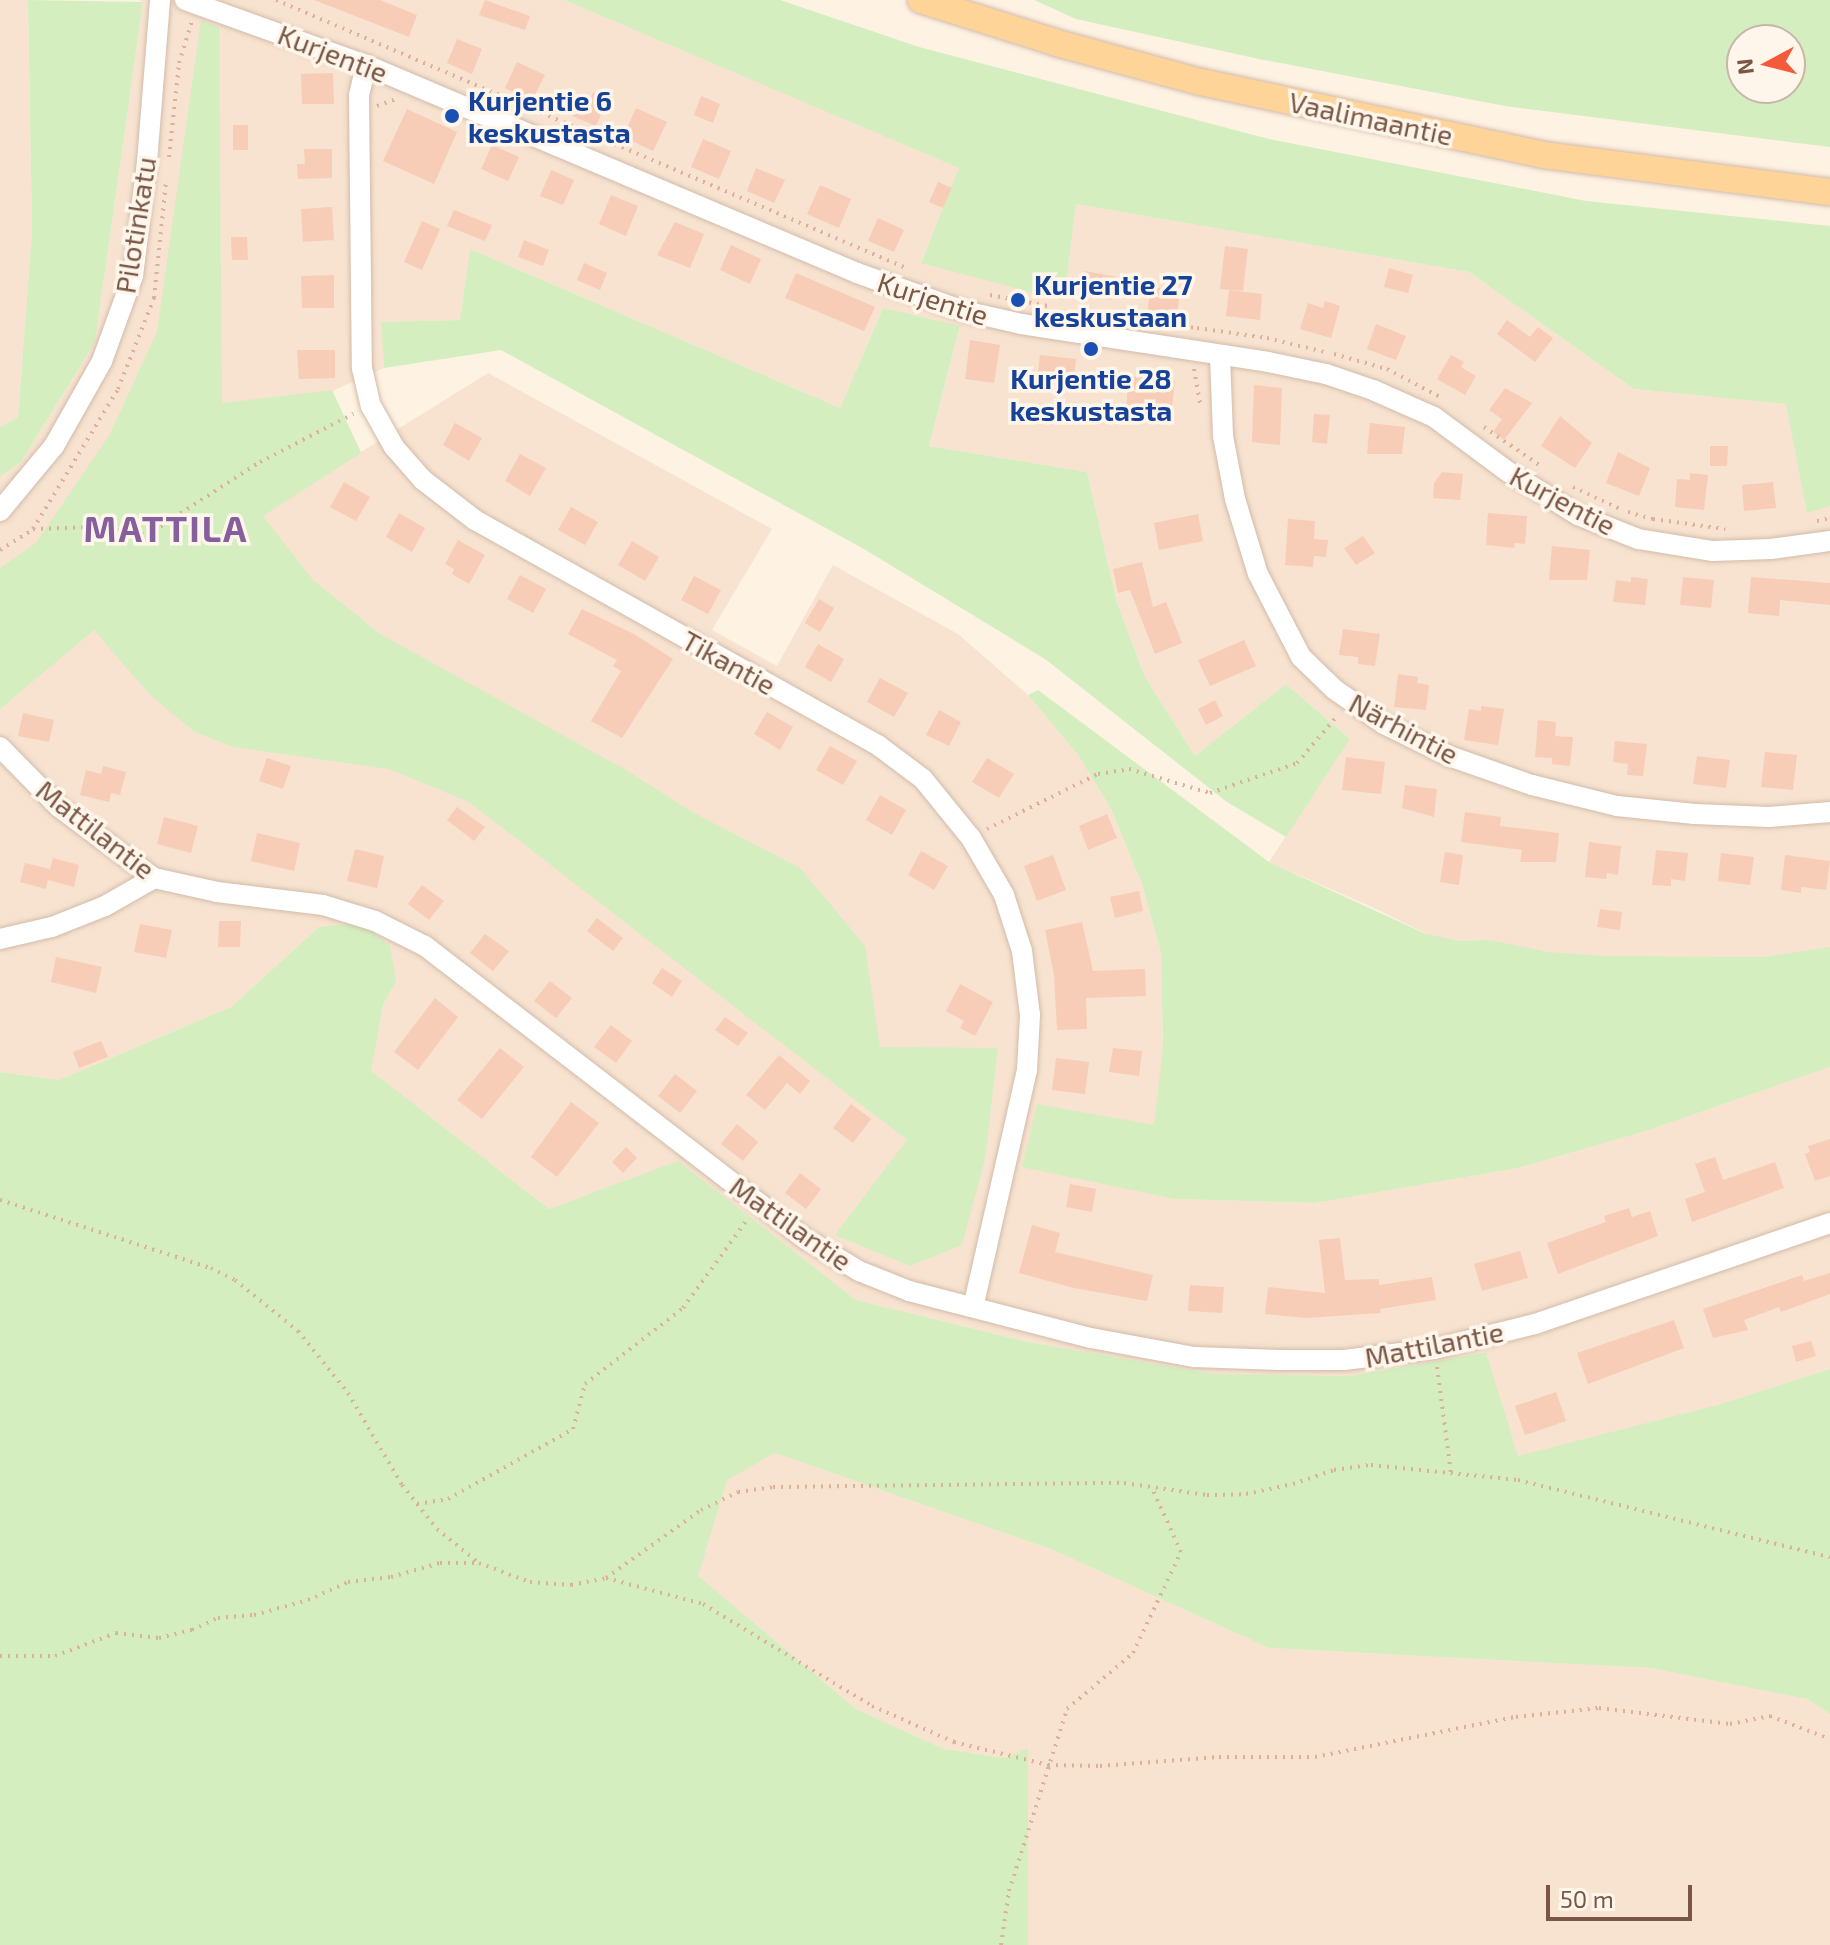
<!DOCTYPE html>
<html>
<head>
<meta charset="utf-8">
<style>
	body { margin:0 }
	#map { position:relative; width:1830px; height:1945px; overflow:hidden; background:#fef2e2; font-family:"Exo 2",sans-serif }
	div>[style] { position:absolute }
	.residential>* { inset:0; background:#f7e3d0 }
	.green>* { inset:0; background:#d4eebf }
	.building>* { inset:0; background:#f7cdb7 }
	.path>* { height:4px; margin-top:-2px; transform-origin:0; background:repeating-linear-gradient(90deg,#dcb09a 0 2px,transparent 0 8px) }
	.roads { filter:drop-shadow(0 0 2px #d3bbaa) drop-shadow(0 0 2px #d3bbaa) }
	.minor>* { height:20px; margin:-10px; padding:0 10px; transform-origin:10px; border-radius:10px; background:#fff }
	.major>* { height:26px; margin:-13px; padding:0 13px; transform-origin:13px; border-radius:13px; background:#ffd499 }
	.dots>* { width:22px; height:22px; translate:-50% -50%; box-sizing:border-box; border:4px solid #fff6eb; border-radius:50% }
	span { translate:-50% -50%; white-space:nowrap; text-align:center; line-height:1.15; -webkit-text-stroke:7px #fff6eb; paint-order:stroke }
	.street-label { font-size:28px; color:#795646 }
	.transit-label { font-size:28px; color:#164399; font-weight:700 }
	.left { translate:0 -50%; text-align:left }
	.district-label { font-size:36px; color:#86609d; font-weight:700; letter-spacing:2px }
	.north { position:absolute; left:1726px; top:24px; width:80px; height:80px; box-sizing:border-box; background:#fff6eb; border:2px solid #c9b6a9; border-radius:50%; rotate:263deg; font-size:22px; font-weight:700; line-height:32px; text-align:center; color:#795646 }
	.north::after { content:''; display:block; margin:auto; width:28px; height:36px; background:#f55b3b; clip-path:polygon(50% 0,100% 100%,50% 72%,0 100%) }
	.scale { position:absolute; left:1546px; top:1885px; width:146px; height:36px; box-sizing:border-box; border:4px solid #795646; border-top:0; padding-left:10px; font-size:24px; line-height:28px; white-space:nowrap; color:#795646; -webkit-text-stroke:6px #fff6eb; paint-order:stroke }
</style>
</head>
<body>
<div id="map">
	<div class="residential">
		<div style="clip-path:polygon(0 0,28px 0,32px 231px,18px 417px,0 427px)"></div>
		<div style="clip-path:polygon(138px 0,564px 0,960px 168px,921px 262px,1064px 301px,1076px 204px,1469px 272px,1634px 389px,1787px 404px,1807px 512px,1830px 506px,1830px 991px,1557px 998px,1374px 908px,1269px 862px,1350px 739px,1286px 684px,1195px 756px,1145px 677px,1117px 603px,1087px 472px,929px 446px,960px 327px,883px 308px,840px 408px,470px 249px,460px 320px,382px 322px,384px 368px,332px 391px,361px 452px,488px 373px,772px 529px,712px 630px,777px 666px,833px 565px,958px 634px,1028px 695px,1078px 755px,1111px 809px,1142px 884px,1161px 953px,1163px 1047px,1175px 1199px,1315px 1203px,1518px 1168px,1643px 1132px,1830px 1067px,1830px 1369px,1717px 1405px,1517px 1457px,1485px 1352px,1350px 1376px,1213px 1374px,1028px 1342px,856px 1300px,678px 1162px,549px 1209px,370px 1071px,383px 1005px,396px 980px,319px 927px,231px 1007px,59px 1080px,0 1072px,0 477px,21px 462px,95px 342px,143px 2px)"></div>
		<div style="clip-path:polygon(775px 1453px,1053px 1550px,1269px 1648px,1650px 1668px,1807px 1699px,1830px 1714px,1830px 1945px,1028px 1945px,1027px 1749px,1005px 1758px,944px 1749px,856px 1709px,697px 1576px,727px 1479px)"></div>
	</div>
	<div class="green">
		<div style="clip-path:polygon(28px 0,143px 2px,95px 342px,21px 462px,0 477px,0 427px,18px 417px,32px 231px)"></div>
		<div style="clip-path:polygon(564px 0,780px 0,919px 47px,1269px 139px,1586px 201px,1830px 226px,1830px 506px,1807px 513px,1786px 404px,1634px 389px,1469px 272px,1076px 204px,1064px 301px,921px 263px,959px 168px)"></div>
		<div style="clip-path:polygon(evenodd,1034px 0,1830px 0,1830px 147px,1505px 106px,1259px 59px,1076px 19px,1034px 0,1742px 40px,1790px 40px,1790px 88px,1742px 88px,1742px 40px)"></div>
		<div style="clip-path:polygon(201px 20px,219px 27px,222px 403px,332px 390px,361px 453px,263px 516px,313px 580px,380px 634px,626px 770px,692px 812px,800px 868px,865px 946px,880px 1047px,998px 1048px,985px 1159px,962px 1245px,910px 1266px,835px 1235px,907px 1140px,469px 802px,389px 769px,233px 747px,195px 732px,151px 696px,94px 630px,0 709px,0 568px,36px 543px,110px 434px,157px 332px)"></div>
		<div style="clip-path:polygon(470px 249px,840px 408px,883px 308px,960px 326px,929px 446px,1087px 472px,1117px 603px,1145px 677px,1195px 756px,1286px 684px,1350px 739px,1286px 837px,1227px 802px,1045px 659px,864px 549px,501px 350px,384px 368px,381px 322px,460px 320px)"></div>
		<div style="clip-path:polygon(1038px 690px,1269px 862px,1426px 934px,1460px 941px,1489px 940px,1548px 952px,1600px 956px,1764px 957px,1830px 947px,1830px 1067px,1643px 1132px,1518px 1168px,1315px 1203px,1175px 1199px,1022px 1167px,1037px 1104px,1154px 1125px,1163px 1047px,1161px 953px,1142px 884px,1111px 809px,1078px 755px,1028px 695px)"></div>
		<div style="clip-path:polygon(363px 923px,390px 946px,396px 981px,383px 1005px,371px 1071px,549px 1209px,678px 1161px,856px 1300px,1028px 1342px,1213px 1374px,1350px 1376px,1486px 1352px,1518px 1456px,1717px 1405px,1830px 1369px,1830px 1714px,1807px 1699px,1650px 1668px,1269px 1648px,1053px 1550px,775px 1453px,727px 1480px,698px 1576px,856px 1709px,944px 1749px,1005px 1758px,1028px 1748px,1028px 1945px,0 1945px,0 1072px,59px 1080px,231px 1007px,319px 927px)"></div>
	</div>
	<div class="building">
		<div style="clip-path:polygon(314px 0,380px 0,417px 15px,409px 37px)"></div>
		<div style="clip-path:polygon(485px 0,530px 16px,525px 30px,479px 15px)"></div>
		<div style="clip-path:polygon(457px 39px,482px 49px,472px 74px,447px 63px)"></div>
		<div style="clip-path:polygon(517px 62px,545px 75px,532px 101px,505px 88px)"></div>
		<div style="clip-path:polygon(333px 73px,334px 104px,302px 104px,301px 74px)"></div>
		<div style="clip-path:polygon(593px 92px,608px 98px,596px 126px,572px 116px,581px 93px,591px 98px)"></div>
		<div style="clip-path:polygon(701px 96px,720px 104px,713px 123px,694px 115px)"></div>
		<div style="clip-path:polygon(636px 108px,667px 122px,653px 151px,623px 137px)"></div>
		<div style="clip-path:polygon(407px 109px,457px 132px,434px 184px,383px 161px)"></div>
		<div style="clip-path:polygon(233px 125px,248px 125px,248px 150px,233px 150px)"></div>
		<div style="clip-path:polygon(703px 139px,731px 151px,719px 179px,691px 167px)"></div>
		<div style="clip-path:polygon(492px 145px,519px 157px,508px 181px,481px 169px)"></div>
		<div style="clip-path:polygon(304px 149px,332px 149px,332px 178px,298px 179px,297px 164px,305px 164px)"></div>
		<div style="clip-path:polygon(756px 168px,785px 180px,774px 203px,747px 191px)"></div>
		<div style="clip-path:polygon(551px 170px,574px 180px,563px 205px,540px 196px)"></div>
		<div style="clip-path:polygon(938px 182px,952px 188px,943px 208px,929px 202px)"></div>
		<div style="clip-path:polygon(820px 185px,851px 199px,839px 228px,807px 214px)"></div>
		<div style="clip-path:polygon(611px 195px,638px 206px,626px 236px,599px 224px)"></div>
		<div style="clip-path:polygon(332px 207px,334px 240px,303px 242px,301px 209px)"></div>
		<div style="clip-path:polygon(454px 210px,492px 225px,485px 241px,447px 226px)"></div>
		<div style="clip-path:polygon(878px 218px,904px 230px,894px 252px,868px 241px)"></div>
		<div style="clip-path:polygon(422px 221px,440px 229px,422px 270px,404px 262px)"></div>
		<div style="clip-path:polygon(675px 222px,704px 234px,690px 268px,657px 255px)"></div>
		<div style="clip-path:polygon(231px 237px,247px 237px,248px 260px,232px 260px)"></div>
		<div style="clip-path:polygon(524px 240px,549px 250px,543px 266px,518px 257px)"></div>
		<div style="clip-path:polygon(731px 245px,761px 259px,750px 284px,720px 270px)"></div>
		<div style="clip-path:polygon(1225px 246px,1248px 249px,1243px 291px,1220px 289px)"></div>
		<div style="clip-path:polygon(584px 263px,607px 273px,600px 290px,577px 280px)"></div>
		<div style="clip-path:polygon(1389px 268px,1413px 275px,1408px 293px,1384px 287px)"></div>
		<div style="clip-path:polygon(1085px 271px,1117px 277px,1112px 300px,1080px 294px)"></div>
		<div style="clip-path:polygon(796px 273px,875px 307px,864px 331px,785px 298px)"></div>
		<div style="clip-path:polygon(334px 275px,334px 308px,302px 308px,301px 276px)"></div>
		<div style="clip-path:polygon(1151px 287px,1180px 291px,1177px 318px,1147px 313px)"></div>
		<div style="clip-path:polygon(1229px 290px,1262px 294px,1260px 320px,1226px 316px)"></div>
		<div style="clip-path:polygon(1325px 301px,1340px 306px,1331px 338px,1300px 329px,1308px 303px,1323px 308px)"></div>
		<div style="clip-path:polygon(1507px 320px,1530px 337px,1538px 327px,1553px 338px,1535px 362px,1497px 334px)"></div>
		<div style="clip-path:polygon(1376px 324px,1406px 336px,1396px 360px,1367px 349px)"></div>
		<div style="clip-path:polygon(970px 340px,1000px 345px,994px 383px,965px 379px)"></div>
		<div style="clip-path:polygon(297px 350px,335px 350px,335px 378px,299px 379px)"></div>
		<div style="clip-path:polygon(1040px 355px,1076px 359px,1073px 384px,1037px 380px)"></div>
		<div style="clip-path:polygon(1451px 355px,1464px 362px,1461px 367px,1476px 376px,1465px 395px,1437px 379px)"></div>
		<div style="clip-path:polygon(1129px 376px,1175px 381px,1171px 415px,1126px 409px)"></div>
		<div style="clip-path:polygon(1254px 385px,1282px 388px,1280px 445px,1252px 442px)"></div>
		<div style="clip-path:polygon(1505px 388px,1532px 403px,1504px 440px,1493px 432px,1502px 419px,1489px 410px)"></div>
		<div style="clip-path:polygon(1314px 414px,1330px 415px,1327px 444px,1312px 442px)"></div>
		<div style="clip-path:polygon(1560px 416px,1592px 443px,1575px 468px,1541px 446px)"></div>
		<div style="clip-path:polygon(455px 423px,482px 438px,469px 461px,443px 445px)"></div>
		<div style="clip-path:polygon(1370px 423px,1405px 427px,1402px 454px,1367px 454px)"></div>
		<div style="clip-path:polygon(1710px 446px,1728px 446px,1727px 466px,1710px 466px)"></div>
		<div style="clip-path:polygon(1618px 452px,1650px 468px,1639px 496px,1606px 483px)"></div>
		<div style="clip-path:polygon(520px 454px,546px 468px,530px 496px,505px 481px)"></div>
		<div style="clip-path:polygon(1442px 472px,1463px 474px,1460px 500px,1433px 498px,1434px 483px)"></div>
		<div style="clip-path:polygon(1690px 473px,1708px 475px,1704px 510px,1675px 507px,1677px 479px,1690px 480px)"></div>
		<div style="clip-path:polygon(344px 482px,370px 497px,356px 521px,330px 507px)"></div>
		<div style="clip-path:polygon(1773px 482px,1776px 508px,1744px 511px,1742px 485px)"></div>
		<div style="clip-path:polygon(571px 507px,598px 522px,585px 545px,558px 530px)"></div>
		<div style="clip-path:polygon(399px 513px,425px 528px,412px 552px,386px 537px)"></div>
		<div style="clip-path:polygon(1488px 513px,1527px 516px,1525px 544px,1515px 543px,1514px 548px,1486px 545px)"></div>
		<div style="clip-path:polygon(1198px 514px,1203px 541px,1159px 550px,1154px 523px)"></div>
		<div style="clip-path:polygon(1288px 519px,1315px 521px,1314px 539px,1328px 540px,1326px 557px,1314px 556px,1313px 567px,1285px 565px)"></div>
		<div style="clip-path:polygon(1363px 536px,1375px 553px,1356px 565px,1344px 548px)"></div>
		<div style="clip-path:polygon(458px 540px,485px 555px,469px 584px,452px 574px,454px 569px,445px 564px)"></div>
		<div style="clip-path:polygon(632px 541px,659px 557px,645px 581px,618px 565px)"></div>
		<div style="clip-path:polygon(1552px 546px,1590px 550px,1587px 580px,1549px 580px)"></div>
		<div style="clip-path:polygon(1142px 562px,1153px 607px,1166px 602px,1182px 643px,1155px 654px,1130px 590px,1118px 593px,1113px 569px)"></div>
		<div style="clip-path:polygon(520px 575px,546px 589px,533px 613px,507px 599px)"></div>
		<div style="clip-path:polygon(694px 576px,721px 590px,708px 614px,681px 600px)"></div>
		<div style="clip-path:polygon(1631px 577px,1648px 579px,1645px 605px,1613px 602px,1616px 580px,1631px 582px)"></div>
		<div style="clip-path:polygon(1683px 577px,1714px 580px,1711px 608px,1680px 605px)"></div>
		<div style="clip-path:polygon(1751px 577px,1830px 583px,1830px 605px,1780px 600px,1779px 616px,1748px 613px)"></div>
		<div style="clip-path:polygon(819px 599px,834px 608px,820px 632px,805px 623px)"></div>
		<div style="clip-path:polygon(582px 609px,634px 634px,673px 659px,622px 738px,591px 721px,621px 671px,613px 666px,617px 660px,568px 634px)"></div>
		<div style="clip-path:polygon(1343px 629px,1380px 634px,1375px 666px,1358px 664px,1358px 657px,1339px 655px)"></div>
		<div style="clip-path:polygon(1244px 640px,1256px 666px,1210px 686px,1198px 660px)"></div>
		<div style="clip-path:polygon(818px 644px,844px 659px,831px 682px,805px 667px)"></div>
		<div style="clip-path:polygon(1398px 674px,1418px 677px,1417px 683px,1429px 685px,1426px 710px,1394px 707px)"></div>
		<div style="clip-path:polygon(880px 678px,908px 693px,894px 717px,867px 702px)"></div>
		<div style="clip-path:polygon(1215px 700px,1223px 716px,1206px 725px,1198px 709px)"></div>
		<div style="clip-path:polygon(1481px 706px,1504px 709px,1498px 745px,1464px 740px,1469px 709px,1481px 711px)"></div>
		<div style="clip-path:polygon(939px 710px,961px 722px,949px 746px,926px 735px)"></div>
		<div style="clip-path:polygon(767px 712px,793px 727px,780px 750px,754px 734px)"></div>
		<div style="clip-path:polygon(23px 713px,54px 720px,49px 742px,18px 736px)"></div>
		<div style="clip-path:polygon(1538px 720px,1556px 722px,1555px 736px,1573px 737px,1570px 766px,1552px 764px,1552px 758px,1535px 757px)"></div>
		<div style="clip-path:polygon(1615px 741px,1647px 744px,1643px 776px,1627px 775px,1628px 764px,1613px 762px)"></div>
		<div style="clip-path:polygon(830px 746px,857px 761px,843px 785px,816px 770px)"></div>
		<div style="clip-path:polygon(1765px 752px,1797px 755px,1793px 790px,1761px 787px)"></div>
		<div style="clip-path:polygon(1697px 756px,1730px 760px,1726px 788px,1693px 784px)"></div>
		<div style="clip-path:polygon(1346px 757px,1385px 762px,1381px 794px,1342px 790px)"></div>
		<div style="clip-path:polygon(267px 758px,291px 766px,283px 789px,259px 781px)"></div>
		<div style="clip-path:polygon(987px 758px,1014px 774px,999px 798px,972px 782px)"></div>
		<div style="clip-path:polygon(103px 766px,126px 772px,120px 795px,111px 793px,109px 802px,80px 795px,86px 770px,101px 774px)"></div>
		<div style="clip-path:polygon(1405px 785px,1437px 789px,1434px 817px,1402px 808px)"></div>
		<div style="clip-path:polygon(880px 795px,906px 810px,892px 835px,866px 820px)"></div>
		<div style="clip-path:polygon(457px 807px,485px 827px,474px 841px,447px 820px)"></div>
		<div style="clip-path:polygon(1465px 812px,1501px 817px,1500px 826px,1559px 833px,1556px 862px,1520px 862px,1522px 850px,1461px 842px)"></div>
		<div style="clip-path:polygon(1107px 814px,1117px 838px,1088px 850px,1079px 826px)"></div>
		<div style="clip-path:polygon(164px 817px,198px 826px,191px 853px,157px 844px)"></div>
		<div style="clip-path:polygon(257px 833px,300px 843px,294px 871px,251px 861px)"></div>
		<div style="clip-path:polygon(1589px 842px,1621px 846px,1618px 875px,1607px 873px,1606px 879px,1585px 877px)"></div>
		<div style="clip-path:polygon(355px 849px,384px 856px,377px 888px,347px 881px)"></div>
		<div style="clip-path:polygon(1656px 850px,1688px 853px,1685px 881px,1671px 879px,1671px 886px,1652px 885px)"></div>
		<div style="clip-path:polygon(921px 851px,948px 866px,934px 890px,908px 875px)"></div>
		<div style="clip-path:polygon(1445px 852px,1463px 855px,1459px 885px,1440px 882px)"></div>
		<div style="clip-path:polygon(1721px 853px,1754px 857px,1750px 885px,1718px 881px)"></div>
		<div style="clip-path:polygon(1053px 855px,1066px 890px,1037px 901px,1024px 866px)"></div>
		<div style="clip-path:polygon(1785px 855px,1830px 861px,1826px 890px,1801px 887px,1801px 893px,1781px 890px)"></div>
		<div style="clip-path:polygon(53px 858px,79px 865px,74px 887px,48px 880px,46px 889px,20px 882px,25px 863px,50px 869px)"></div>
		<div style="clip-path:polygon(422px 885px,444px 901px,429px 920px,408px 904px)"></div>
		<div style="clip-path:polygon(1139px 891px,1143px 911px,1115px 918px,1110px 897px)"></div>
		<div style="clip-path:polygon(1600px 909px,1622px 912px,1620px 930px,1597px 927px)"></div>
		<div style="clip-path:polygon(597px 918px,623px 938px,613px 951px,587px 931px)"></div>
		<div style="clip-path:polygon(219px 921px,241px 921px,240px 947px,218px 947px)"></div>
		<div style="clip-path:polygon(1082px 922px,1093px 971px,1145px 969px,1146px 996px,1086px 998px,1087px 1029px,1057px 1030px,1054px 975px,1045px 930px)"></div>
		<div style="clip-path:polygon(140px 924px,172px 930px,166px 958px,134px 952px)"></div>
		<div style="clip-path:polygon(485px 934px,509px 951px,493px 971px,470px 953px)"></div>
		<div style="clip-path:polygon(56px 957px,102px 967px,96px 993px,51px 982px)"></div>
		<div style="clip-path:polygon(662px 968px,682px 981px,672px 997px,652px 983px)"></div>
		<div style="clip-path:polygon(550px 981px,572px 998px,556px 1018px,534px 1001px)"></div>
		<div style="clip-path:polygon(960px 984px,993px 1002px,975px 1036px,960px 1028px,964px 1021px,946px 1011px)"></div>
		<div style="clip-path:polygon(435px 998px,458px 1017px,418px 1070px,394px 1052px)"></div>
		<div style="clip-path:polygon(725px 1017px,748px 1033px,738px 1046px,715px 1030px)"></div>
		<div style="clip-path:polygon(611px 1025px,632px 1041px,616px 1063px,594px 1047px)"></div>
		<div style="clip-path:polygon(101px 1041px,108px 1057px,79px 1068px,73px 1052px)"></div>
		<div style="clip-path:polygon(500px 1048px,524px 1067px,482px 1119px,457px 1100px)"></div>
		<div style="clip-path:polygon(1113px 1048px,1142px 1051px,1139px 1076px,1109px 1072px)"></div>
		<div style="clip-path:polygon(779px 1055px,810px 1081px,800px 1094px,787px 1083px,765px 1110px,746px 1095px)"></div>
		<div style="clip-path:polygon(1056px 1058px,1089px 1062px,1085px 1094px,1052px 1090px)"></div>
		<div style="clip-path:polygon(675px 1074px,697px 1091px,680px 1113px,658px 1096px)"></div>
		<div style="clip-path:polygon(571px 1102px,599px 1123px,557px 1177px,531px 1157px)"></div>
		<div style="clip-path:polygon(851px 1104px,871px 1119px,853px 1143px,833px 1128px)"></div>
		<div style="clip-path:polygon(737px 1124px,758px 1142px,743px 1161px,721px 1144px)"></div>
		<div style="clip-path:polygon(1830px 1139px,1830px 1176px,1815px 1181px,1805px 1154px,1810px 1152px,1808px 1146px)"></div>
		<div style="clip-path:polygon(626px 1147px,637px 1158px,623px 1173px,612px 1162px)"></div>
		<div style="clip-path:polygon(1715px 1157px,1723px 1180px,1775px 1162px,1784px 1188px,1692px 1222px,1685px 1199px,1705px 1192px,1695px 1164px)"></div>
		<div style="clip-path:polygon(800px 1173px,821px 1189px,806px 1209px,785px 1193px)"></div>
		<div style="clip-path:polygon(1070px 1184px,1096px 1189px,1092px 1212px,1066px 1207px)"></div>
		<div style="clip-path:polygon(1629px 1208px,1632px 1217px,1650px 1211px,1658px 1236px,1558px 1274px,1547px 1243px,1606px 1222px,1604px 1216px)"></div>
		<div style="clip-path:polygon(1032px 1225px,1060px 1233px,1055px 1252px,1153px 1275px,1147px 1301px,1074px 1288px,1019px 1273px)"></div>
		<div style="clip-path:polygon(1340px 1238px,1345px 1280px,1379px 1279px,1379px 1285px,1432px 1277px,1436px 1300px,1380px 1309px,1381px 1313px,1306px 1318px,1265px 1314px,1268px 1287px,1325px 1293px,1319px 1240px)"></div>
		<div style="clip-path:polygon(1520px 1251px,1528px 1278px,1482px 1291px,1474px 1264px)"></div>
		<div style="clip-path:polygon(1830px 1273px,1830px 1294px,1781px 1312px,1779px 1307px,1744px 1320px,1748px 1330px,1713px 1338px,1703px 1309px,1802px 1275px,1804px 1281px)"></div>
		<div style="clip-path:polygon(1190px 1285px,1224px 1287px,1222px 1313px,1188px 1311px)"></div>
		<div style="clip-path:polygon(1674px 1320px,1684px 1348px,1588px 1384px,1577px 1353px)"></div>
		<div style="clip-path:polygon(1811px 1341px,1816px 1356px,1796px 1362px,1792px 1346px)"></div>
		<div style="clip-path:polygon(1556px 1392px,1566px 1421px,1525px 1435px,1515px 1406px)"></div>
	</div>
	<div class="path">
		<div style="left:276px;top:0;width:685px;rotate:23.04deg"></div>
		<div style="left:377px;top:106px;width:23px;rotate:-20deg"></div>
		<div style="left:169px;top:157px;width:95px;rotate:-83.9deg"></div>
		<div style="left:179px;top:63px;width:44px;rotate:-72.8deg"></div>
		<div style="left:990px;top:295px;width:59px;rotate:10.7deg"></div>
		<div style="left:1175px;top:326px;width:21px;rotate:5deg"></div>
		<div style="left:1197px;top:328px;width:71px;rotate:8.1deg"></div>
		<div style="left:1267px;top:338px;width:60px;rotate:13.6deg"></div>
		<div style="left:1334px;top:354px;width:55px;rotate:15.8deg"></div>
		<div style="left:1387px;top:369px;width:60px;rotate:27.8deg"></div>
		<div style="left:1194px;top:369px;width:35px;rotate:80deg"></div>
		<div style="left:1484px;top:427px;width:70px;rotate:34.6deg"></div>
		<div style="left:1573px;top:487px;width:52px;rotate:25.1deg"></div>
		<div style="left:1628px;top:512px;width:26px;rotate:16deg"></div>
		<div style="left:1653px;top:519px;width:73px;rotate:7.9deg"></div>
		<div style="left:1817px;top:521px;width:13px;rotate:-13deg"></div>
		<div style="left:33px;top:529px;width:61px;rotate:-1.9deg"></div>
		<div style="left:94px;top:527px;width:54px;rotate:8.6deg"></div>
		<div style="left:147px;top:535px;width:135px;rotate:-32.9deg"></div>
		<div style="left:260px;top:462px;width:105px;rotate:-27.3deg"></div>
		<div style="left:0;top:550px;width:39px;rotate:-32deg"></div>
		<div style="left:33px;top:529px;width:164px;rotate:-58.7deg"></div>
		<div style="left:118px;top:389px;width:98px;rotate:-68.4deg"></div>
		<div style="left:154px;top:298px;width:117px;rotate:-84.1deg"></div>
		<div style="left:987px;top:829px;width:124px;rotate:-26.4deg"></div>
		<div style="left:1098px;top:774px;width:31px;rotate:-9deg"></div>
		<div style="left:1129px;top:769px;width:84px;rotate:16.5deg"></div>
		<div style="left:1210px;top:793px;width:92px;rotate:-19deg"></div>
		<div style="left:1297px;top:763px;width:63px;rotate:-49.5deg"></div>
		<div style="left:0;top:1200px;width:222px;rotate:17.9deg"></div>
		<div style="left:211px;top:1268px;width:27px;rotate:27deg"></div>
		<div style="left:235px;top:1280px;width:81px;rotate:39deg"></div>
		<div style="left:298px;top:1331px;width:80px;rotate:51.1deg"></div>
		<div style="left:348px;top:1393px;width:107px;rotate:59.6deg"></div>
		<div style="left:402px;top:1485px;width:56px;rotate:51.5deg"></div>
		<div style="left:437px;top:1529px;width:54px;rotate:39deg"></div>
		<div style="left:479px;top:1563px;width:54px;rotate:20.4deg"></div>
		<div style="left:530px;top:1582px;width:41px;rotate:4.2deg"></div>
		<div style="left:571px;top:1585px;width:36px;rotate:-11deg"></div>
		<div style="left:606px;top:1578px;width:117px;rotate:-35.6deg"></div>
		<div style="left:701px;top:1510px;width:41px;rotate:-25.9deg"></div>
		<div style="left:738px;top:1492px;width:35px;rotate:-8deg"></div>
		<div style="left:773px;top:1487px;width:351px;rotate:-0.7deg"></div>
		<div style="left:1124px;top:1483px;width:84px;rotate:8.2deg"></div>
		<div style="left:1207px;top:1495px;width:39px;rotate:-1deg"></div>
		<div style="left:1246px;top:1494px;width:48px;rotate:-12deg"></div>
		<div style="left:1293px;top:1484px;width:43px;rotate:-18.9deg"></div>
		<div style="left:1334px;top:1470px;width:37px;rotate:-8deg"></div>
		<div style="left:1371px;top:1465px;width:148px;rotate:5.8deg"></div>
		<div style="left:1518px;top:1480px;width:321px;rotate:13.9deg"></div>
		<div style="left:1437px;top:1367px;width:107px;rotate:82.5deg"></div>
		<div style="left:417px;top:1504px;width:31px;rotate:-9deg"></div>
		<div style="left:448px;top:1499px;width:143px;rotate:-29.2deg"></div>
		<div style="left:573px;top:1429px;width:47px;rotate:-75.1deg"></div>
		<div style="left:585px;top:1384px;width:124px;rotate:-37.8deg"></div>
		<div style="left:683px;top:1308px;width:112px;rotate:-54deg"></div>
		<div style="left:606px;top:1578px;width:100px;rotate:15deg"></div>
		<div style="left:703px;top:1604px;width:197px;rotate:31.1deg"></div>
		<div style="left:872px;top:1706px;width:90px;rotate:23.7deg"></div>
		<div style="left:954px;top:1742px;width:97px;rotate:13.7deg"></div>
		<div style="left:1048px;top:1765px;width:52px;rotate:1.1deg"></div>
		<div style="left:1100px;top:1766px;width:119px;rotate:-4.3deg"></div>
		<div style="left:1219px;top:1757px;width:96px"></div>
		<div style="left:1315px;top:1757px;width:205px;rotate:-11.3deg"></div>
		<div style="left:1516px;top:1717px;width:83px;rotate:-6.2deg"></div>
		<div style="left:1599px;top:1708px;width:132px;rotate:7deg"></div>
		<div style="left:1730px;top:1724px;width:41px;rotate:-11.3deg"></div>
		<div style="left:1770px;top:1716px;width:64px;rotate:21deg"></div>
		<div style="left:0;top:1656px;width:55px"></div>
		<div style="left:55px;top:1656px;width:65px;rotate:-20.7deg"></div>
		<div style="left:116px;top:1633px;width:43px;rotate:6.6deg"></div>
		<div style="left:159px;top:1638px;width:34px;rotate:-14deg"></div>
		<div style="left:192px;top:1630px;width:29px;rotate:-25deg"></div>
		<div style="left:218px;top:1618px;width:36px;rotate:-5deg"></div>
		<div style="left:254px;top:1615px;width:56px;rotate:-15.5deg"></div>
		<div style="left:308px;top:1600px;width:44px;rotate:-24.2deg"></div>
		<div style="left:348px;top:1582px;width:43px;rotate:-6.6deg"></div>
		<div style="left:391px;top:1577px;width:51px;rotate:-15.9deg"></div>
		<div style="left:440px;top:1563px;width:36px"></div>
		<div style="left:1001px;top:1945px;width:55px;rotate:-81.6deg"></div>
		<div style="left:1009px;top:1891px;width:191px;rotate:-72.3deg"></div>
		<div style="left:1067px;top:1709px;width:87px;rotate:-40.3deg"></div>
		<div style="left:1133px;top:1653px;width:112px;rotate:-64.6deg"></div>
		<div style="left:1181px;top:1552px;width:70px;rotate:-114.4deg"></div>
	</div>
	<div class="roads">
		<div class="minor">
			<div style="left:185px;top:0;width:192px;rotate:19.8deg"></div>
			<div style="left:366px;top:65px;width:533px;rotate:22.96deg"></div>
			<div style="left:857px;top:273px;width:114px;rotate:19.6deg"></div>
			<div style="left:964px;top:311px;width:58px;rotate:12.8deg"></div>
			<div style="left:1021px;top:324px;width:250px;rotate:8.7deg"></div>
			<div style="left:1268px;top:362px;width:59px;rotate:11.7deg"></div>
			<div style="left:1326px;top:374px;width:50px;rotate:18.8deg"></div>
			<div style="left:1373px;top:390px;width:67px;rotate:23.9deg"></div>
			<div style="left:1434px;top:417px;width:91px;rotate:36.5deg"></div>
			<div style="left:1507px;top:471px;width:84px;rotate:31.8deg"></div>
			<div style="left:1578px;top:515px;width:65px;rotate:21.8deg"></div>
			<div style="left:1638px;top:539px;width:76px;rotate:9.1deg"></div>
			<div style="left:1713px;top:551px;width:58px;rotate:-2deg"></div>
			<div style="left:1771px;top:549px;width:60px;rotate:-7.7deg"></div>
			<div style="left:366px;top:65px;width:31px;rotate:103deg"></div>
			<div style="left:359px;top:95px;width:273px;rotate:89.4deg"></div>
			<div style="left:362px;top:368px;width:39px;rotate:77deg"></div>
			<div style="left:371px;top:406px;width:47px;rotate:60.7deg"></div>
			<div style="left:394px;top:447px;width:44px;rotate:48.7deg"></div>
			<div style="left:423px;top:480px;width:66px;rotate:37.6deg"></div>
			<div style="left:475px;top:520px;width:463px;rotate:29.2deg"></div>
			<div style="left:879px;top:746px;width:55px;rotate:36.9deg"></div>
			<div style="left:923px;top:779px;width:76px;rotate:50.9deg"></div>
			<div style="left:971px;top:838px;width:66px;rotate:59.9deg"></div>
			<div style="left:1004px;top:895px;width:59px;rotate:72.2deg"></div>
			<div style="left:1022px;top:951px;width:64px;rotate:82.9deg"></div>
			<div style="left:1030px;top:1015px;width:55px;rotate:93.1deg"></div>
			<div style="left:1027px;top:1070px;width:243px;rotate:102.8deg"></div>
			<div style="left:1220px;top:357px;width:79px;rotate:87.8deg"></div>
			<div style="left:1223px;top:436px;width:64px;rotate:79.2deg"></div>
			<div style="left:1235px;top:499px;width:78px;rotate:73deg"></div>
			<div style="left:1258px;top:574px;width:93px;rotate:62.6deg"></div>
			<div style="left:1301px;top:657px;width:46px;rotate:44.1deg"></div>
			<div style="left:1334px;top:689px;width:61px;rotate:35deg"></div>
			<div style="left:1384px;top:724px;width:72px;rotate:26.2deg"></div>
			<div style="left:1449px;top:756px;width:88px;rotate:19.3deg"></div>
			<div style="left:1532px;top:785px;width:88px;rotate:13.9deg"></div>
			<div style="left:1617px;top:806px;width:78px;rotate:5.9deg"></div>
			<div style="left:1695px;top:814px;width:74px;rotate:2.3deg"></div>
			<div style="left:1769px;top:817px;width:61px;rotate:-4.7deg"></div>
			<div style="left:0;top:511px;width:85px;rotate:-50.3deg"></div>
			<div style="left:54px;top:446px;width:98px;rotate:-60.5deg"></div>
			<div style="left:102px;top:361px;width:90px;rotate:-70deg"></div>
			<div style="left:133px;top:276px;width:115px;rotate:-83deg"></div>
			<div style="left:147px;top:162px;width:163px;rotate:-85.4deg"></div>
			<div style="left:0;top:747px;width:84px;rotate:45.5deg"></div>
			<div style="left:59px;top:807px;width:119px;rotate:36.8deg"></div>
			<div style="left:154px;top:878px;width:65px;rotate:12.5deg"></div>
			<div style="left:217px;top:892px;width:107px;rotate:7deg"></div>
			<div style="left:323px;top:905px;width:54px;rotate:17.1deg"></div>
			<div style="left:375px;top:921px;width:56px;rotate:26.6deg"></div>
			<div style="left:425px;top:946px;width:481px;rotate:37.6deg"></div>
			<div style="left:806px;top:1239px;width:62px;rotate:31.1deg"></div>
			<div style="left:859px;top:1271px;width:54px;rotate:21.8deg"></div>
			<div style="left:909px;top:1291px;width:188px;rotate:14.5deg"></div>
			<div style="left:1091px;top:1338px;width:105px;rotate:10.5deg"></div>
			<div style="left:1194px;top:1357px;width:86px;rotate:2deg"></div>
			<div style="left:1280px;top:1360px;width:64px"></div>
			<div style="left:1344px;top:1360px;width:91px;rotate:-7deg"></div>
			<div style="left:1434px;top:1349px;width:104px;rotate:-13.9deg"></div>
			<div style="left:1535px;top:1324px;width:312px;rotate:-18.9deg"></div>
			<div style="left:0;top:939px;width:53px;rotate:-13deg"></div>
			<div style="left:52px;top:927px;width:57px;rotate:-21.6deg"></div>
			<div style="left:105px;top:906px;width:56px;rotate:-29.7deg"></div>
		</div>
		<div class="major">
			<div style="left:921px;top:0;width:143px;rotate:17.5deg"></div>
			<div style="left:1057px;top:43px;width:149px;rotate:15.2deg"></div>
			<div style="left:1201px;top:82px;width:351px;rotate:12deg"></div>
			<div style="left:1544px;top:155px;width:288px;rotate:7.4deg"></div>
		</div>
	</div>
	<div class="dots">
		<div style="left:452px;top:116px;background:#1a4fb4"></div>
		<div style="left:1018px;top:300px;background:#1a4fb4"></div>
		<div style="left:1091px;top:349px;background:#1a4fb4"></div>
	</div>
	<div class="street-label">
		<span style="left:333px;top:53px;rotate:21deg">Kurjentie</span>
		<span style="left:1371px;top:118px;rotate:12deg">Vaalimaantie</span>
		<span style="left:135px;top:225px;rotate:-81deg">Pilotinkatu</span>
		<span style="left:933px;top:298px;rotate:18deg">Kurjentie</span>
		<span style="left:1563px;top:500px;rotate:28deg">Kurjentie</span>
		<span style="left:729px;top:662px;rotate:29deg">Tikantie</span>
		<span style="left:1404px;top:728px;rotate:28deg">Närhintie</span>
		<span style="left:96px;top:829px;rotate:38deg">Mattilantie</span>
		<span style="left:791px;top:1223px;rotate:35deg">Mattilantie</span>
		<span style="left:1434px;top:1344px;rotate:-11deg">Mattilantie</span>
	</div>
	<div class="transit-label">
		<span class="left" style="left:468px;top:116px">Kurjentie 6<br>keskustasta</span>
		<span class="left" style="left:1034px;top:300px">Kurjentie 27<br>keskustaan</span>
		<span style="left:1091px;top:394px">Kurjentie 28<br>keskustasta</span>
	</div>
	<div class="district-label">
		<span style="left:166px;top:528px">MATTILA</span>
	</div>
	<div class="north">N</div>
	<div class="scale">50 m</div>
</div>
</body>
</html>
